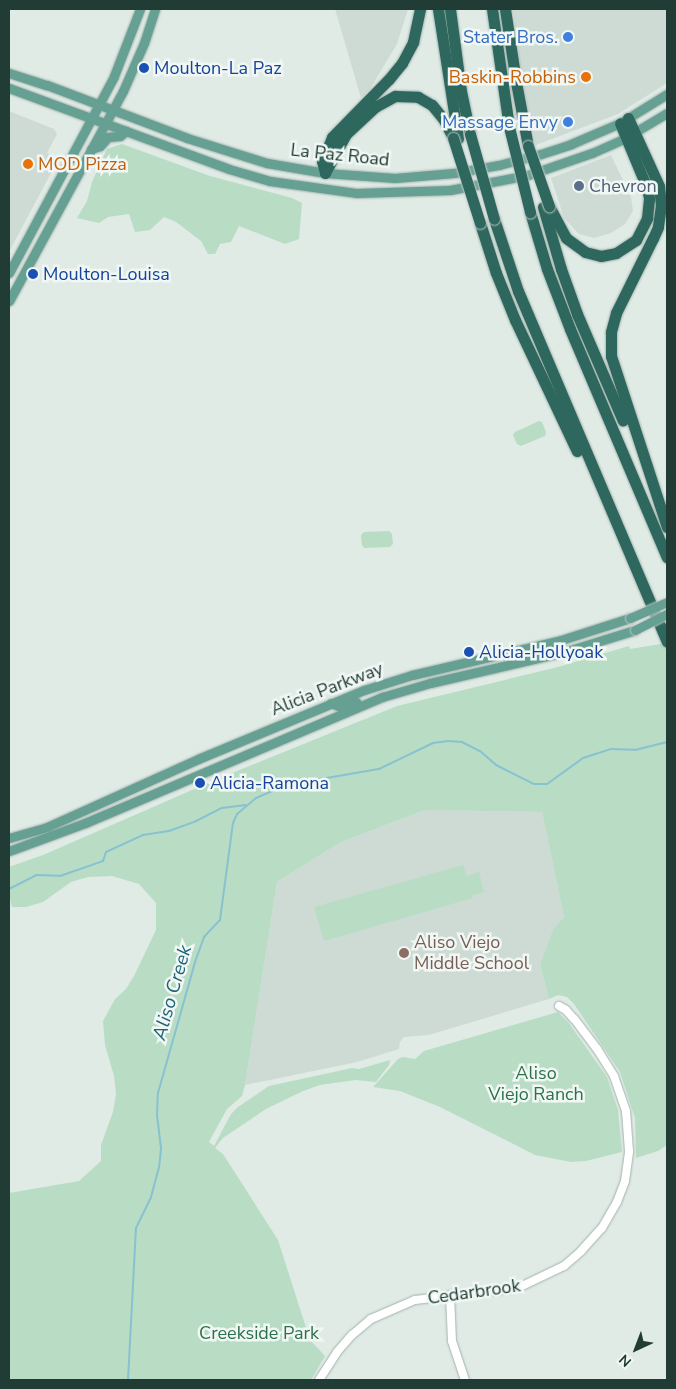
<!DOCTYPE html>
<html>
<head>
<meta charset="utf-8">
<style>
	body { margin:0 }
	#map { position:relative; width:676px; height:1389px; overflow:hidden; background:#e0ebe6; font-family:"Nunito Sans",sans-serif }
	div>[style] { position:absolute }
	.built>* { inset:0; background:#cedbd5 }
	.green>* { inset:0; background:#b9dcc4 }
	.stream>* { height:2px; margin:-1px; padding:0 1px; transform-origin:1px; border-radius:1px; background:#88c2d0 }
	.roads { filter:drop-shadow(0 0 1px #a3b3ad) drop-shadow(0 0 1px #a3b3ad) }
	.tertiary>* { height:8px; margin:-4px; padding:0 4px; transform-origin:4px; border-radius:4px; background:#fff }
	.primary>* { height:9px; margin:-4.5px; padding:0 4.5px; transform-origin:4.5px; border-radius:4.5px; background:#65a093 }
	.motorway>* { height:11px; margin:-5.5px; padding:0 5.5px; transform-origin:5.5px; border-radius:5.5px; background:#2d675d }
	.bridges { filter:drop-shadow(0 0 1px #c1c8c6) drop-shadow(0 0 1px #c1c8c6) }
	.primary-bridge>* { height:9px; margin:-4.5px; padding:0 4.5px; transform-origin:4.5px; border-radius:4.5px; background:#65a093 }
	.motorway-bridge>* { height:11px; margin:-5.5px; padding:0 5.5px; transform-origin:5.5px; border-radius:5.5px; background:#2d675d }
	.dots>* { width:14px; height:14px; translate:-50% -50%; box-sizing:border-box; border:2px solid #f0f7f4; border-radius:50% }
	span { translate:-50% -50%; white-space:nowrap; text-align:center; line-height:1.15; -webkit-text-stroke:5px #f0f7f4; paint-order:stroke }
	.shop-label { font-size:18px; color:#366cbe }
	.right { translate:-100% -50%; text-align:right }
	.transit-label { font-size:18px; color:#164399 }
	.left { translate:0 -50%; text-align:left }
	.food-label { font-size:18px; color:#c56008 }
	.street-label { font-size:18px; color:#213b35 }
	.service-label { font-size:18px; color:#4e5e75 }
	.education-label { font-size:18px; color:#785e54 }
	.park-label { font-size:18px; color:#2c7149 }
	.water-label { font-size:19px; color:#1c6376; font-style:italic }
	.frame { position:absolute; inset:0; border:10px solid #213b35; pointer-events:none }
	.north { position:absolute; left:611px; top:1324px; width:50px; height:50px; -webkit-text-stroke:4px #f0f7f4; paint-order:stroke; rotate:223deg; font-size:14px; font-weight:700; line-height:20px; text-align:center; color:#213b35 }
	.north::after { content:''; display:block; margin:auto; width:18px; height:22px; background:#213b35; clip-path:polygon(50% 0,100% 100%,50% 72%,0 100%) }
</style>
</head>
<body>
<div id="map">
	<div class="built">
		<div style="clip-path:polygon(335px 9px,408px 9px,397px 44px,370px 89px,361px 98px)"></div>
		<div style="clip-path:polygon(513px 9px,667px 9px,667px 83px,618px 114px,536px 145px,522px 79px)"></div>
		<div style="clip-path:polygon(9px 111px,54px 129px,57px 134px,47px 153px,59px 158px,9px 252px)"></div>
		<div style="clip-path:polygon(611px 155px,631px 197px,633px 211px,625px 224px,611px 233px,594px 238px,579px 234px,564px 218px,551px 178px)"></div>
		<div style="clip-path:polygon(425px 810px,542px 812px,564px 917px,553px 929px,540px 964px,549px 999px,429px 1035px,404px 1037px,400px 1042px,399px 1049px,357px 1062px,245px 1085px,277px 882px,341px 842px)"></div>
	</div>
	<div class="green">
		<div style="clip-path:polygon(122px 144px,210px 176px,292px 198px,302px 203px,299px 239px,285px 244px,239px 226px,231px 242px,220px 244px,215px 254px,208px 254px,201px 241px,176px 222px,164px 217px,150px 230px,135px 232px,129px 214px,108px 217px,99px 223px,77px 218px,87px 201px,92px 182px,107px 149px)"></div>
		<div style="clip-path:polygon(539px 421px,542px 422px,546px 432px,545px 436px,521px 446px,517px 444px,513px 435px,515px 432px)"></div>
		<div style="clip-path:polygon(389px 531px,392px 534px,393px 544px,390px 547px,364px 548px,362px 545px,361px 535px,364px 532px)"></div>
		<div style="clip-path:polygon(667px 643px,667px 1145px,658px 1151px,636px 1158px,635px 1118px,620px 1072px,574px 1004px,567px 997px,558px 995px,549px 999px,540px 964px,553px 929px,564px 917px,542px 812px,425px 810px,341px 842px,277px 882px,245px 1085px,242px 1096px,227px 1109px,209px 1142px,214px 1146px,231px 1114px,238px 1107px,269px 1086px,352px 1068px,359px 1069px,390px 1060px,389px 1065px,376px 1082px,355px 1080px,320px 1085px,303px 1091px,266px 1109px,223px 1138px,215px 1148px,223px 1154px,278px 1240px,310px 1340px,325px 1356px,311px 1380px,9px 1380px,9px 1193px,79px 1181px,101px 1161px,101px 1145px,113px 1112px,116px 1094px,114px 1076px,105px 1045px,103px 1021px,115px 999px,126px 989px,134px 976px,156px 930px,156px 903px,139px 884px,112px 876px,88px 877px,71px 882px,43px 902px,26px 907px,12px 907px,9px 895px,9px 867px,43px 855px,215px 780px,397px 706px,558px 667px,629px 646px,630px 649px)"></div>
		<div style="clip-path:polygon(463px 865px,467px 876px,479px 872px,484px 892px,472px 895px,473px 898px,324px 941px,314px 907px)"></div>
		<div style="clip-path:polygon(558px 1012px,568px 1022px,607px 1077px,618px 1110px,622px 1152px,586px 1161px,571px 1162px,535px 1155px,440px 1107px,400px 1091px,373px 1087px,398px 1059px,403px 1057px,415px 1059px,424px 1051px)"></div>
	</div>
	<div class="stream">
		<div style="left:9px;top:889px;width:30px;rotate:-27deg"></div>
		<div style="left:36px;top:875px;width:24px;rotate:2deg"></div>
		<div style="left:60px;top:876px;width:46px;rotate:-19.2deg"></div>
		<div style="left:103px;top:861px;width:9px;rotate:-72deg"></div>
		<div style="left:106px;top:852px;width:41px;rotate:-24.7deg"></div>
		<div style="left:143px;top:835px;width:26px;rotate:-9deg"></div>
		<div style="left:169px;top:831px;width:29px;rotate:-20deg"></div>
		<div style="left:196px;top:821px;width:29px;rotate:-27deg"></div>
		<div style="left:222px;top:808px;width:24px;rotate:-7deg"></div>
		<div style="left:128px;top:1380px;width:152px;rotate:-87deg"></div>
		<div style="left:136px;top:1228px;width:34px;rotate:-64deg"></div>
		<div style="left:151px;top:1197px;width:30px;rotate:-75deg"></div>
		<div style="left:159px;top:1168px;width:20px;rotate:-84deg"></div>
		<div style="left:161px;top:1148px;width:32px;rotate:-97deg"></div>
		<div style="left:157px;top:1116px;width:23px;rotate:-88deg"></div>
		<div style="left:158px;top:1093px;width:136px;rotate:-74.2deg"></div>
		<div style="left:195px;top:962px;width:27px;rotate:-70deg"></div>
		<div style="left:204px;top:937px;width:23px;rotate:-47deg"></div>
		<div style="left:220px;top:920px;width:98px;rotate:-82.4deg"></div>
		<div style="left:233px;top:823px;width:10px;rotate:-66deg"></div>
		<div style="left:237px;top:814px;width:25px;rotate:-40deg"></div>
		<div style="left:256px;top:798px;width:33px;rotate:-23deg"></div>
		<div style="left:286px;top:785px;width:94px;rotate:-9.8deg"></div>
		<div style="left:379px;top:769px;width:60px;rotate:-25.7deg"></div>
		<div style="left:433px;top:743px;width:15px;rotate:-8deg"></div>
		<div style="left:448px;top:741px;width:14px;rotate:4deg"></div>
		<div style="left:462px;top:742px;width:20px;rotate:27deg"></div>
		<div style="left:480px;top:751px;width:21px;rotate:41deg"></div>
		<div style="left:496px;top:765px;width:42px;rotate:26.6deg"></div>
		<div style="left:534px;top:784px;width:13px"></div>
		<div style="left:547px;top:784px;width:44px;rotate:-35.8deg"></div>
		<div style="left:583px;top:758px;width:28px;rotate:-18deg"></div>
		<div style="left:610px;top:749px;width:25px;rotate:2deg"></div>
		<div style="left:635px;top:750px;width:33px;rotate:-14deg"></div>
	</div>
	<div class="roads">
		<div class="tertiary">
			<div style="left:450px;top:1295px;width:46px;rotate:87.5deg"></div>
			<div style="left:452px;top:1341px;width:41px;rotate:71.6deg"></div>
			<div style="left:319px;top:1380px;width:33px;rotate:-57deg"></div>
			<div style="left:337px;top:1352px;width:23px;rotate:-49deg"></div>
			<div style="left:352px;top:1335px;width:25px;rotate:-40deg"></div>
			<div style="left:371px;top:1319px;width:48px;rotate:-23.4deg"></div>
			<div style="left:415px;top:1300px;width:104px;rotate:-6.6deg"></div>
			<div style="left:518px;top:1288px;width:51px;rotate:-25.6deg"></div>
			<div style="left:564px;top:1266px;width:23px;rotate:-41deg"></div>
			<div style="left:581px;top:1251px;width:31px;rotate:-48deg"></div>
			<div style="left:602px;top:1228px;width:30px;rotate:-60deg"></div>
			<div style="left:617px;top:1202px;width:22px;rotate:-69deg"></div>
			<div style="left:625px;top:1181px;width:30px;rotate:-82deg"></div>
			<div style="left:629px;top:1151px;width:40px;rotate:-94.3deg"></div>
			<div style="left:626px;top:1111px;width:37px;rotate:-109deg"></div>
			<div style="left:614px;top:1076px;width:32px;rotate:-122deg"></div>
			<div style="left:597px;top:1049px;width:38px;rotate:-127deg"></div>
			<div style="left:574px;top:1019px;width:12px;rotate:-132deg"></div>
			<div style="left:566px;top:1010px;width:8px;rotate:-150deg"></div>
		</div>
		<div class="primary">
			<div style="left:9px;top:73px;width:40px;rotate:18deg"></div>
			<div style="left:47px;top:85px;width:150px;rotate:20.7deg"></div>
			<div style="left:187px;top:138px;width:84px;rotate:17.4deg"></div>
			<div style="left:267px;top:163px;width:59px;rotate:9.8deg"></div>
			<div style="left:325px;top:173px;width:70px;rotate:4.1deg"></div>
			<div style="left:395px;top:178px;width:59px;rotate:-4.8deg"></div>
			<div style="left:454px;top:173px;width:46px;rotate:-10.1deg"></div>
			<div style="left:499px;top:165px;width:43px;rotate:-14.7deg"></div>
			<div style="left:541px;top:154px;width:32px;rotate:-18deg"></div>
			<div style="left:571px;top:144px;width:53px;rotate:-23.2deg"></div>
			<div style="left:620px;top:123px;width:55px;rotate:-31.7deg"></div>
			<div style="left:9px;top:88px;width:234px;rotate:20.2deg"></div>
			<div style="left:229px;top:169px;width:43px;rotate:16.3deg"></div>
			<div style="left:270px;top:181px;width:88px;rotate:7.9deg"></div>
			<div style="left:357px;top:193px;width:93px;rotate:-1.8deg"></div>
			<div style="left:450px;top:190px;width:79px;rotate:-10.9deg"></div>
			<div style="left:528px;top:175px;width:68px;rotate:-19deg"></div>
			<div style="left:592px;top:153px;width:36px;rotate:-24deg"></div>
			<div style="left:625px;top:138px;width:49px;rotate:-30.8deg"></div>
			<div style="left:91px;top:149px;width:9px;rotate:-18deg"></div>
			<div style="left:100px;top:146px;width:12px;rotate:-48deg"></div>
			<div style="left:108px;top:137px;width:12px;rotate:-5deg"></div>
			<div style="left:120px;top:136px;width:8px;rotate:-40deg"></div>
			<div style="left:9px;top:273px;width:223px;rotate:-61.9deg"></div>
			<div style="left:114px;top:76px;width:72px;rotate:-68.8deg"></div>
			<div style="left:9px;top:301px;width:239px;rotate:-61.5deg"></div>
			<div style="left:123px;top:91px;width:52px;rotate:-66.4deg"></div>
			<div style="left:144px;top:43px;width:36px;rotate:-72deg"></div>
			<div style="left:331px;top:703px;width:11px;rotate:22deg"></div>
			<div style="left:341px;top:707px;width:16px;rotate:-18deg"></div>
			<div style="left:9px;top:838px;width:40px;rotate:-16deg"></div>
			<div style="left:47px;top:827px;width:166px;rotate:-24.2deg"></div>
			<div style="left:198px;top:759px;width:180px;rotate:-22.6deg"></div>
			<div style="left:364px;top:690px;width:50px;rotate:-17.4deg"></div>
			<div style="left:412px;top:675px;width:153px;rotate:-13.2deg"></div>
			<div style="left:561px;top:640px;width:72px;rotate:-17.7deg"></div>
			<div style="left:9px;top:851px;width:81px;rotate:-20.2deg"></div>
			<div style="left:85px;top:823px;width:323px;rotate:-23deg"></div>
			<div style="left:382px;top:697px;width:50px;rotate:-16.3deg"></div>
			<div style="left:430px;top:683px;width:138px;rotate:-13deg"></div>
			<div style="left:564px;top:652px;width:74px;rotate:-17.2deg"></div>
		</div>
		<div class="motorway">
			<div style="left:438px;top:9px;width:131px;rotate:81.2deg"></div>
			<div style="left:450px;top:9px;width:83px;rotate:82.4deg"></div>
			<div style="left:461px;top:91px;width:44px;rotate:78.2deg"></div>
			<div style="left:492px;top:9px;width:119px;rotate:81.8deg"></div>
			<div style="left:505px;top:9px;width:74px;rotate:81.4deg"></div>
			<div style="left:516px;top:82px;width:65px;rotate:79.4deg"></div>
			<div style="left:628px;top:118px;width:75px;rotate:65.5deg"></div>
			<div style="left:659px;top:186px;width:19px;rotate:84deg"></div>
			<div style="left:661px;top:205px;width:22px;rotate:98deg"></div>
			<div style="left:658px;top:227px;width:12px;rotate:114deg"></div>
			<div style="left:653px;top:238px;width:84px;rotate:116.3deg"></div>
			<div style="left:616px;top:313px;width:20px;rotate:105deg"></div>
			<div style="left:611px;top:332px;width:24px;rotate:90deg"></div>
			<div style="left:611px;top:356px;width:180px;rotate:71.9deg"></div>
			<div style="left:325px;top:173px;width:12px;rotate:-104deg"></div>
			<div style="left:322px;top:161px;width:26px;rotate:-67deg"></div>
			<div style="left:332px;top:137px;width:81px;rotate:-45.5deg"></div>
			<div style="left:389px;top:79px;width:21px;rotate:-51deg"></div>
			<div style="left:402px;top:63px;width:24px;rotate:-62deg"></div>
			<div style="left:413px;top:42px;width:34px;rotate:-78deg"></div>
			<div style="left:325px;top:173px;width:44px;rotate:-61.7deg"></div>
			<div style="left:346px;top:134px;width:40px;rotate:-43deg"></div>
			<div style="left:375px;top:107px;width:23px;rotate:-29deg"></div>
			<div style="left:395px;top:96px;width:23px;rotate:2deg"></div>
			<div style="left:418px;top:97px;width:16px;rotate:30deg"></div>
			<div style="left:432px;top:105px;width:19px;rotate:51deg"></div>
			<div style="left:444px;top:120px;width:20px;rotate:63deg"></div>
			<div style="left:549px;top:206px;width:36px;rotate:62deg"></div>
			<div style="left:566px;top:238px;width:24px;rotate:36deg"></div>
			<div style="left:585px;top:252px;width:16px;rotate:14deg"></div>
			<div style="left:601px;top:256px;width:15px;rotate:-11deg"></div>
			<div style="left:616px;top:253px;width:24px;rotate:-33deg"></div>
			<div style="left:636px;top:240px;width:25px;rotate:-63deg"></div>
			<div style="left:647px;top:218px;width:20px;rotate:-84deg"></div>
			<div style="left:649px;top:198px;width:10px;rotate:-101deg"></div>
			<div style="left:647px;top:188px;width:70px;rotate:-112.6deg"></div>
			<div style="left:543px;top:207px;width:65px;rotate:73.8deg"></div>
			<div style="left:561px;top:269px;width:48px;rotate:70.4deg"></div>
			<div style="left:577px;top:314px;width:116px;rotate:66.7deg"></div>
			<div style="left:530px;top:212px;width:59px;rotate:73.4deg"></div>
			<div style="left:547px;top:269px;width:64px;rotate:69deg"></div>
			<div style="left:570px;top:329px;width:248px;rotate:67deg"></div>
			<div style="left:494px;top:219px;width:76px;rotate:71.6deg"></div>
			<div style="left:518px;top:291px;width:381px;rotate:67deg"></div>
			<div style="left:480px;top:223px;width:52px;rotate:72.3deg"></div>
			<div style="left:496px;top:273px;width:51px;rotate:68deg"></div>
			<div style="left:515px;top:320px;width:145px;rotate:64.7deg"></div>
		</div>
	</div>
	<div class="bridges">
		<div class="primary-bridge">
			<div style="left:630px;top:618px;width:40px;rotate:-23.4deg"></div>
			<div style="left:635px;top:630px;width:36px;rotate:-27deg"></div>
		</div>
		<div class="motorway-bridge">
			<div style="left:509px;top:127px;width:88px;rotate:76.1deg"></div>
			<div style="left:470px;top:134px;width:88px;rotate:74.2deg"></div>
			<div style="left:453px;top:138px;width:89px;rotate:72.4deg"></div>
			<div style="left:528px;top:146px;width:64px;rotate:70.7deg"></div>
		</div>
	</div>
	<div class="dots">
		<div style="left:568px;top:37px;background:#3f7fe0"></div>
		<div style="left:144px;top:68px;background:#1a4fb4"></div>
		<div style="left:586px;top:77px;background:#e8710a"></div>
		<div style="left:568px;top:122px;background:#3f7fe0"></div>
		<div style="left:28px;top:164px;background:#e8710a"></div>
		<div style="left:579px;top:186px;background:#5c6f8a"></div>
		<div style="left:33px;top:274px;background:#1a4fb4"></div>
		<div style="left:469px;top:652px;background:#1a4fb4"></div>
		<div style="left:200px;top:783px;background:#1a4fb4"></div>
		<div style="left:404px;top:953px;background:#8d6e63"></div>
	</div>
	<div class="shop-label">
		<span class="right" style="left:558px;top:37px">Stater Bros.</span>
		<span class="right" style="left:558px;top:122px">Massage Envy</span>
	</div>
	<div class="transit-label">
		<span class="left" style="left:154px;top:68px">Moulton-La Paz</span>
		<span class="left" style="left:43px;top:274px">Moulton-Louisa</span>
		<span class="left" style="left:479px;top:652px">Alicia-Hollyoak</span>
		<span class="left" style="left:210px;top:783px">Alicia-Ramona</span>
	</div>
	<div class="food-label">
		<span class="right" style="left:576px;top:77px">Baskin-Robbins</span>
		<span class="left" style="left:38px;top:164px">MOD Pizza</span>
	</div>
	<div class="street-label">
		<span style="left:340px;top:155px;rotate:6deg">La Paz Road</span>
		<span style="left:327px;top:689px;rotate:-21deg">Alicia Parkway</span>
		<span style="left:474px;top:1292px;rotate:-8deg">Cedarbrook</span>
	</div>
	<div class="service-label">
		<span class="left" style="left:589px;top:186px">Chevron</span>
	</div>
	<div class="education-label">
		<span class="left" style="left:414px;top:953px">Aliso Viejo<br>Middle School</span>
	</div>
	<div class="park-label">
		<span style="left:536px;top:1084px">Aliso<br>Viejo Ranch</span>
		<span style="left:259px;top:1333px">Creekside Park</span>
	</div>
	<div class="water-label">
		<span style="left:173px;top:993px;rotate:-74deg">Aliso Creek</span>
	</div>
	<div class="frame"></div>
	<div class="north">N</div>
</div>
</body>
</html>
